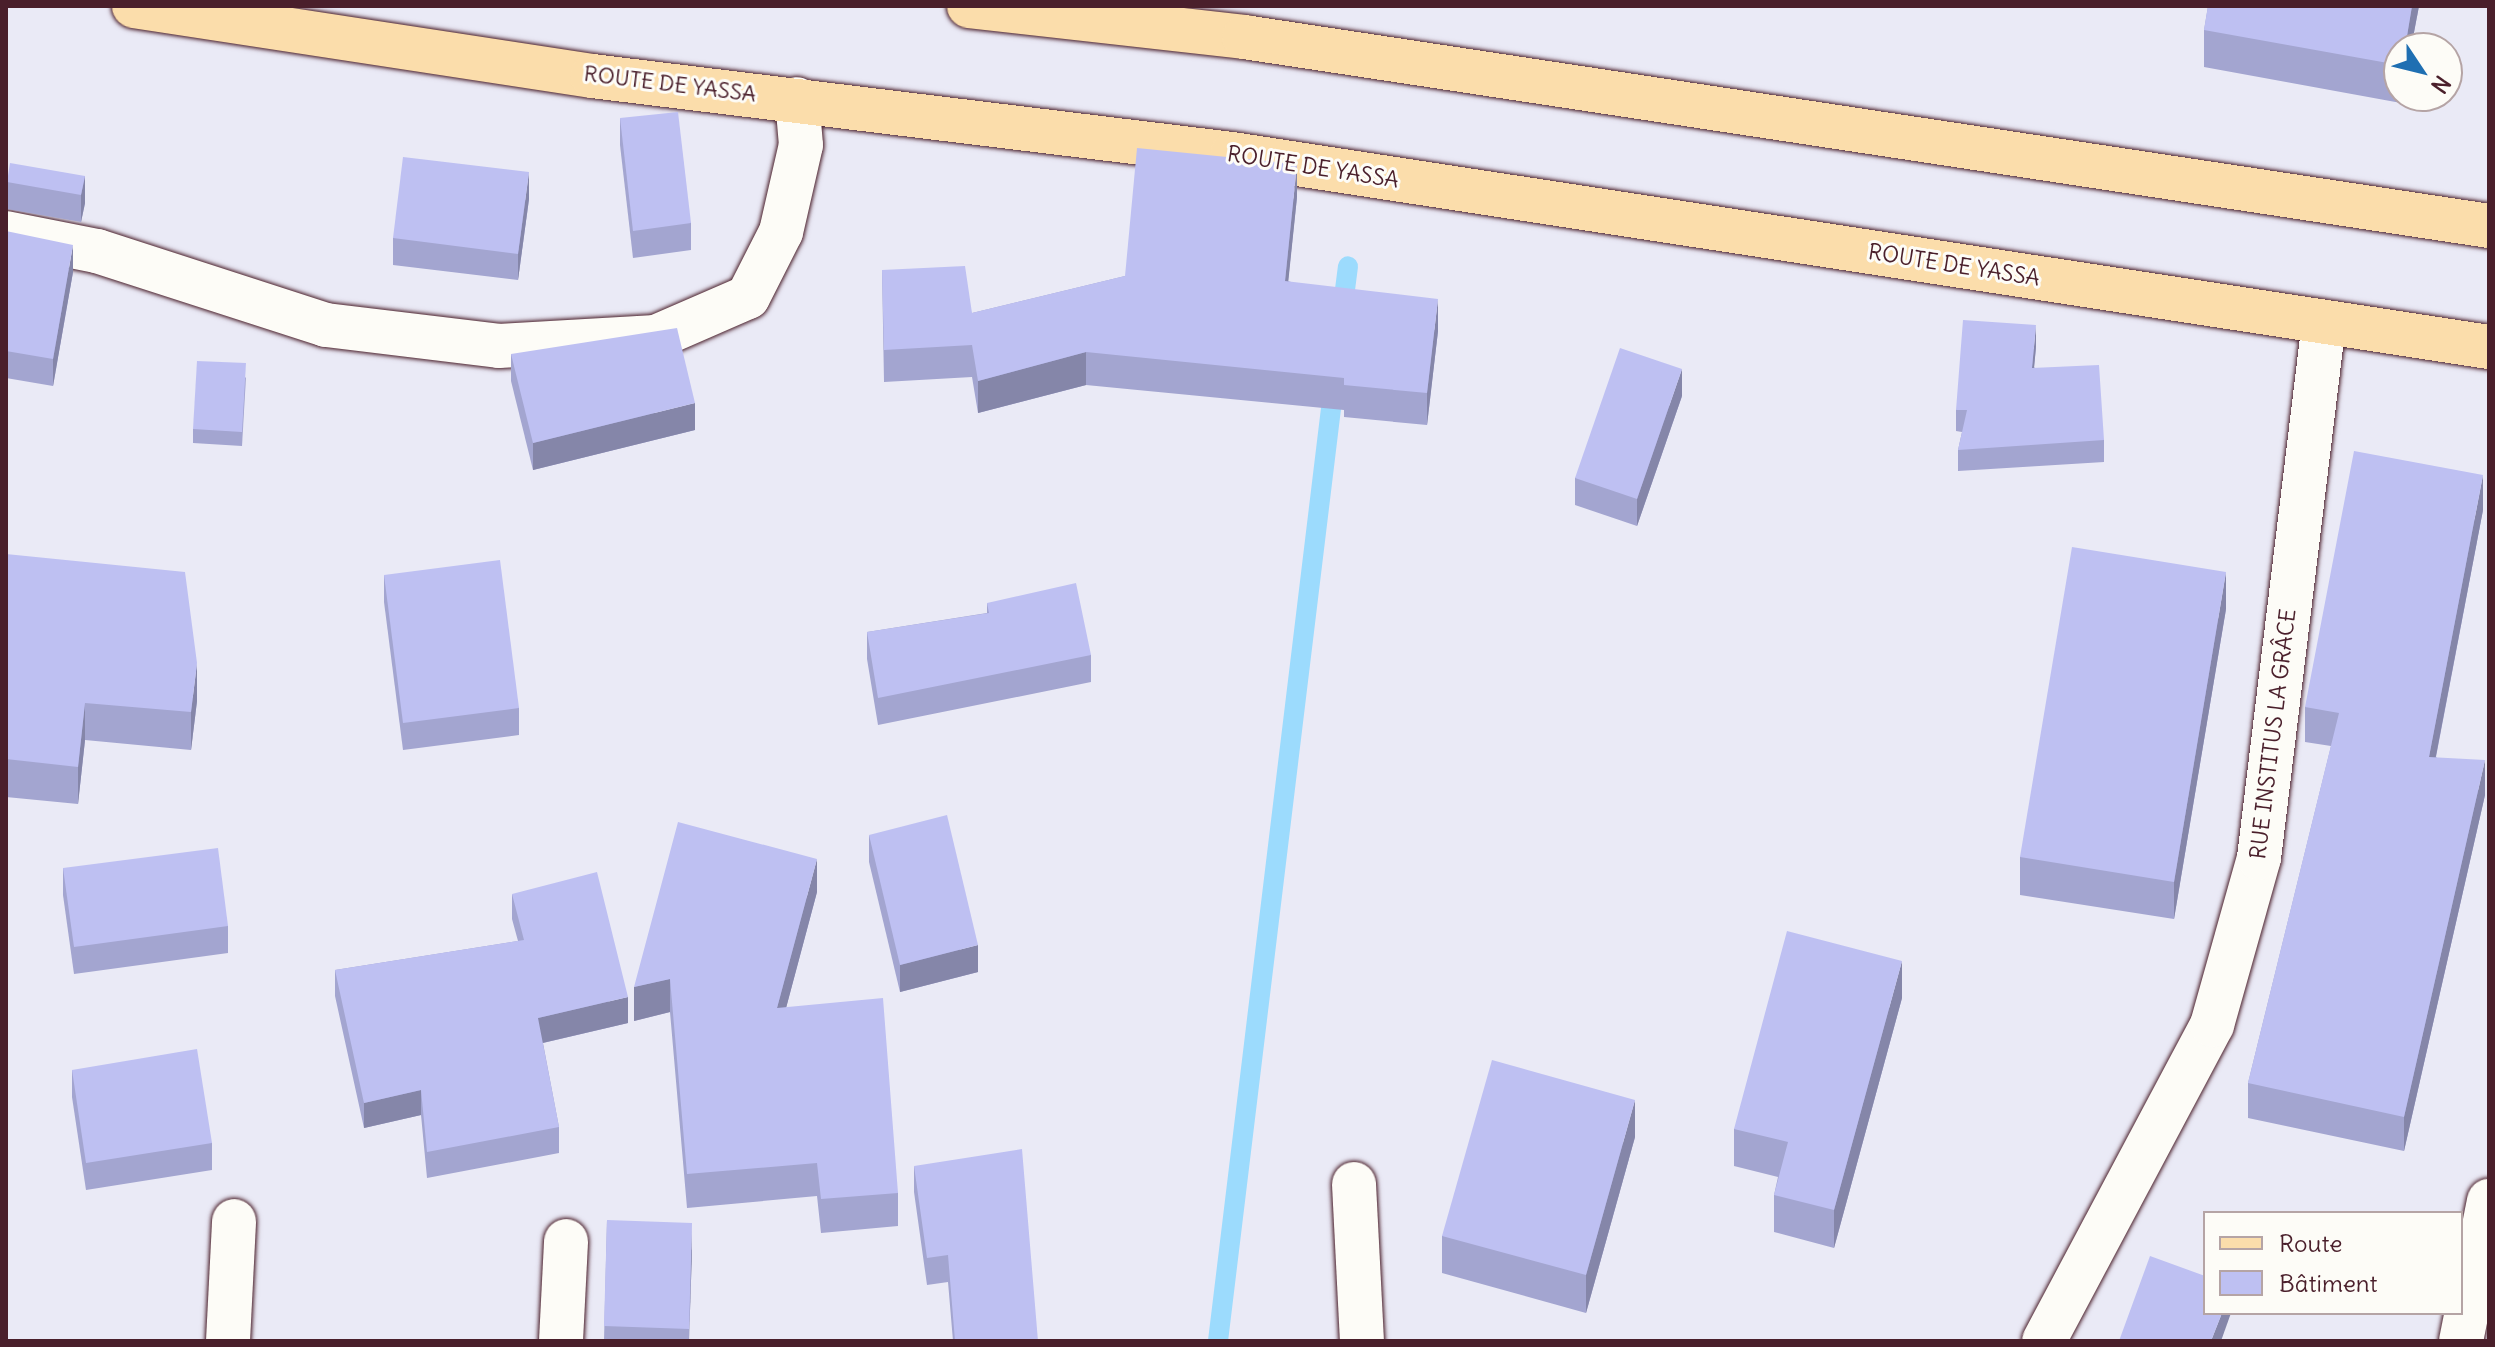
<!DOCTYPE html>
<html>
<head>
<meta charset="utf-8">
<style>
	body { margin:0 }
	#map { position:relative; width:2495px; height:1347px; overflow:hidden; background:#eaeaf6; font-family:Delius,sans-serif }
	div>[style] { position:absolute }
	.stream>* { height:20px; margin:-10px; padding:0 10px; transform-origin:10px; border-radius:10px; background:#9cdbfd }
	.roads { filter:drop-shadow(0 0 2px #4a1f2b) drop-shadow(0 0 2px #4a1f2b) }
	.minor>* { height:44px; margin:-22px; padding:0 22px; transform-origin:22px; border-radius:22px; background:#fdfcf7 }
	.major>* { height:44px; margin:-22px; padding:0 22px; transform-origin:22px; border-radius:22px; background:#fbddab }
	.wall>* { inset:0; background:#a3a5d0 }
	.shaded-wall>* { inset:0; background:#8586a9 }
	.building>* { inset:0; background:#bec0f2 }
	span { translate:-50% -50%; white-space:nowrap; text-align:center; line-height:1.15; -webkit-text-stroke:6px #fdfcf7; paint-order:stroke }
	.street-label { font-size:22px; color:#4a1f2b }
	.frame { position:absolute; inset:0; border:8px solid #4a1f2b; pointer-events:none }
	.legend { position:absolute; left:2203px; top:1211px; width:260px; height:104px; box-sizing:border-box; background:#fdfcf7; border:2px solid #b5a4a5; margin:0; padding:10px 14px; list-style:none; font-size:24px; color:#4a1f2b }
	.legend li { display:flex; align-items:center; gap:16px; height:40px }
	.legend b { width:40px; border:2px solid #b5a4a5 }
	.north { position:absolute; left:2383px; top:32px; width:80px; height:80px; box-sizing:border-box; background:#fdfcf7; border:2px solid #b5a4a5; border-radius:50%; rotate:125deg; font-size:22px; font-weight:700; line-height:32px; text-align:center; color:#4a1f2b }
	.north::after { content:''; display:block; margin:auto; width:28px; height:36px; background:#1f6fb2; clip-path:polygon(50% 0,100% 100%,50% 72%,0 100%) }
</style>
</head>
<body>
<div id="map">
	<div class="stream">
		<div style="left:1342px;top:313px;width:47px;rotate:-82.7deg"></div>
		<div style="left:1218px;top:1341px;width:964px;rotate:-83.09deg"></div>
	</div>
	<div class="roads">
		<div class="minor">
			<div style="left:6px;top:233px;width:93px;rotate:11.2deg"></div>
			<div style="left:97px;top:251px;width:241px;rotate:17.9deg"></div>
			<div style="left:326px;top:325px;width:174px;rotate:6.9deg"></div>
			<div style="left:499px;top:346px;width:157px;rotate:-3.3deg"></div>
			<div style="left:656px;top:337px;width:100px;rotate:-23.5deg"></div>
			<div style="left:748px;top:297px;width:73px;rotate:-63.1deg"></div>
			<div style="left:781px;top:232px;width:89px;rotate:-77.1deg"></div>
			<div style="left:801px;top:145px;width:46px;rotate:-95deg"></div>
			<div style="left:1354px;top:1184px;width:157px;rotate:87.1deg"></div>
			<div style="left:228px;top:1341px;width:120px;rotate:-87.1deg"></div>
			<div style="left:561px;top:1341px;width:100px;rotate:-87.1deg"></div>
			<div style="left:2044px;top:1341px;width:358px;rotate:-62deg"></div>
			<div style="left:2212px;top:1025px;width:173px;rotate:-74.3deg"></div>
			<div style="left:2259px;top:858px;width:540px;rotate:-83.09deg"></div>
			<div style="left:2461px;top:1341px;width:143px;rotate:-78.7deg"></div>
		</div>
		<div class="major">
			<div style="left:134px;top:6px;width:463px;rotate:8.7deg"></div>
			<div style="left:592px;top:76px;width:645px;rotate:6.95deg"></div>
			<div style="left:1232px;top:154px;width:1272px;rotate:8.73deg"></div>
			<div style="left:969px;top:6px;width:277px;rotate:6.4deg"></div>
			<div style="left:1244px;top:37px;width:1259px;rotate:8.63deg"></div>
		</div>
	</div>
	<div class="wall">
		<div style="clip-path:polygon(2208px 6px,2419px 6px,2411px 48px,2399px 48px,2399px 96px,2403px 96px,2401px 103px,2204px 67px,2204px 30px)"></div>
		<div style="clip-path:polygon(620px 118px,691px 223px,691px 250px,633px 258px,620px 145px)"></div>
		<div style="clip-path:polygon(85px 176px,85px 203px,81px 222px,7px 209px,7px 182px)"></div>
		<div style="clip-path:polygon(1297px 197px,1288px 281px,1438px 331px,1427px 425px,1344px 417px,1344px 410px,1086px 385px,978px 413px,972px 377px,884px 382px,882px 270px,972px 313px,1125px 276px)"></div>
		<div style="clip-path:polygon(529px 199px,518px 280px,393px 265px,393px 238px)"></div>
		<div style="clip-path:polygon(6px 231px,73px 272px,53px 386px,6px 378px)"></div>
		<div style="clip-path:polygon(2036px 347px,2034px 367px,2104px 440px,2104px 462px,1958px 471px,1958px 450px,1962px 432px,1956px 431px,1956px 410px)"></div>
		<div style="clip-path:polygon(511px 354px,695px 430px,533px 470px,511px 381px)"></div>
		<div style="clip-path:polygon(246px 377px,242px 446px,193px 443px,193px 429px)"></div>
		<div style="clip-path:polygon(1682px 396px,1637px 526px,1575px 505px,1575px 478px)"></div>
		<div style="clip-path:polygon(2483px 510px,2436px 757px,2485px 795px,2404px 1151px,2248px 1118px,2248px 1083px,2331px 746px,2305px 742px,2305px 707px)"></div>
		<div style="clip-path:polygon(6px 554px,197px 701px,191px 750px,85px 740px,78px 804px,6px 797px)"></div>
		<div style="clip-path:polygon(384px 575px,519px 708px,519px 735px,403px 750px,384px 602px)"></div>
		<div style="clip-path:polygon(987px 603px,1091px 655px,1091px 682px,878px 725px,867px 659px,867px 632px,987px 613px)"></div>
		<div style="clip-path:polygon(2226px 609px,2174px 919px,2020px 895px,2020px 857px)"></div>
		<div style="clip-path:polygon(869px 835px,978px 972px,900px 992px,869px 862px)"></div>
		<div style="clip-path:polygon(63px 868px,228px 926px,228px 953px,74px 974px,63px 895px)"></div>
		<div style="clip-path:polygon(817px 892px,786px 1008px,898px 1193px,898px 1226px,821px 1233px,817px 1196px,687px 1208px,670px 1012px,634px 1021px,634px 987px)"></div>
		<div style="clip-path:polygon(512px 894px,628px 1023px,543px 1043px,559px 1127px,559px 1153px,427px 1178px,421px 1115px,364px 1128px,335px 996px,335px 970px,518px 941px,512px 919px)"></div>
		<div style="clip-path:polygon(1902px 998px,1834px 1248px,1774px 1232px,1774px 1195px,1778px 1177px,1734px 1166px,1734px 1129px)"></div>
		<div style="clip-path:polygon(72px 1070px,212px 1143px,212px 1170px,86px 1190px,72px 1097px)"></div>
		<div style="clip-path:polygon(1635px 1137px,1586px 1313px,1442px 1273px,1442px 1236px)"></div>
		<div style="clip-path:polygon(914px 1166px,1038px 1341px,953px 1341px,948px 1282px,927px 1285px,914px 1192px)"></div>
		<div style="clip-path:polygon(607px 1220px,692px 1250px,689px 1341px,604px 1341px)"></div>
	</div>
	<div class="shaded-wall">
		<div style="clip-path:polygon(2412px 6px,2419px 6px,2411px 48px,2405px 48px)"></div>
		<div style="clip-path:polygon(1297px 164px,1297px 197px,1285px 313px,1285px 281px)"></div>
		<div style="clip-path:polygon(529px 172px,529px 199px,518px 280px,518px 254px)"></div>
		<div style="clip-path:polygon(85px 176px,85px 203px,81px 222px,81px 195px)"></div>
		<div style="clip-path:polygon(73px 245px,73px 272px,53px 386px,53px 359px)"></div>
		<div style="clip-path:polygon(1438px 299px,1438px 331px,1427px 425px,1427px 393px)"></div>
		<div style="clip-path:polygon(2036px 325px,2036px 347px,2032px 389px,2032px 368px)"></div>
		<div style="clip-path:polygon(1086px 352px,1086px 385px,978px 413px,978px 381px)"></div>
		<div style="clip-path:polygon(1682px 369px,1682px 396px,1637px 526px,1637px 499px)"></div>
		<div style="clip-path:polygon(695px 403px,695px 430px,533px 470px,533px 443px)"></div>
		<div style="clip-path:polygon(2483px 475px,2483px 510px,2429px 792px,2429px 757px)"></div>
		<div style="clip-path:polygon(2226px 572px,2226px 609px,2174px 919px,2174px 882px)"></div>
		<div style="clip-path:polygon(197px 663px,197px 701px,191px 750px,191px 712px)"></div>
		<div style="clip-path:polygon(85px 703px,85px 740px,78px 804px,78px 767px)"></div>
		<div style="clip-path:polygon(2485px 760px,2485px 795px,2404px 1151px,2404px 1117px)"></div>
		<div style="clip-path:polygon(817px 859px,817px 892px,777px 1042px,777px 1008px)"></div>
		<div style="clip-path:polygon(978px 945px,978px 972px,900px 992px,900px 965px)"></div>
		<div style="clip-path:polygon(1902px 961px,1902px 998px,1834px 1248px,1834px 1210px)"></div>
		<div style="clip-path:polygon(670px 979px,670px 1012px,634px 1021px,634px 987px)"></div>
		<div style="clip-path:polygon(628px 997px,628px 1023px,538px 1044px,538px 1018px)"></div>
		<div style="clip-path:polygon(421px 1090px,421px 1115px,364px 1128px,364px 1103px)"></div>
		<div style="clip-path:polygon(1635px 1100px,1635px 1137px,1586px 1313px,1586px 1275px)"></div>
		<div style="clip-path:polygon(692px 1223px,692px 1250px,689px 1341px)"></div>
		<div style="clip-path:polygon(2222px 1313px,2231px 1313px,2221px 1341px,2211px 1341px)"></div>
	</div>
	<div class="building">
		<div style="clip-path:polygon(2208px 6px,2412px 6px,2405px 48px,2399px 48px,2399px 65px,2204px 30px)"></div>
		<div style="clip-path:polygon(678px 112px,691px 223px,633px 231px,620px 118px)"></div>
		<div style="clip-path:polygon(1137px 148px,1297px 164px,1285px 281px,1438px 299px,1427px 393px,1344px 385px,1344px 378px,1086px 352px,978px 381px,972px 345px,884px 350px,882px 270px,965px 266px,972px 313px,1125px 276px)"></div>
		<div style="clip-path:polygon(403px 157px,529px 172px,518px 254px,393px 238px)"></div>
		<div style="clip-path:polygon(10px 163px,85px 176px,81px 195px,7px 182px)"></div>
		<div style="clip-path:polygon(6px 231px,73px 245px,53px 359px,6px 351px)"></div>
		<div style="clip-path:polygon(1963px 320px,2036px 325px,2032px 368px,2099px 365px,2104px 440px,1958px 450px,1967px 410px,1956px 410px)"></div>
		<div style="clip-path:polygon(677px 328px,695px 403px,533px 443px,511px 354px)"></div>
		<div style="clip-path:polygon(1620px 348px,1682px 369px,1637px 499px,1575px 478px)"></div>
		<div style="clip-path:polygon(197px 361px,246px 363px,242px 432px,193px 429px)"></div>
		<div style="clip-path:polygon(2354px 451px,2483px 475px,2429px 757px,2485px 760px,2404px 1117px,2248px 1083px,2339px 713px,2305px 707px)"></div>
		<div style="clip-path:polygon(2072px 547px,2226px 572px,2174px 882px,2020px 857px)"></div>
		<div style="clip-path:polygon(6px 554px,185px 572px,197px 663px,191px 712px,85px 703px,78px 767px,6px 759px)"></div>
		<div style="clip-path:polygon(500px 560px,519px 708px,403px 723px,384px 575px)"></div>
		<div style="clip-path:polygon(1076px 583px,1091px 655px,878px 698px,867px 632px,989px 613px,987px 603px)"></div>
		<div style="clip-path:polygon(947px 815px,978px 945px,900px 965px,869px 835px)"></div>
		<div style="clip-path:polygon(678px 822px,817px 859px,777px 1008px,883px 998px,898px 1193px,821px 1199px,817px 1163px,687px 1174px,670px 979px,634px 987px)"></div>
		<div style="clip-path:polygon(218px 848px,228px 926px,74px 947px,63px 868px)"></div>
		<div style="clip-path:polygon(597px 872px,628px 997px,538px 1018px,559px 1127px,427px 1152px,421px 1090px,364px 1103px,335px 970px,524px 940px,512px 894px)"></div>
		<div style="clip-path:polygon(1787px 931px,1902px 961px,1834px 1210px,1774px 1195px,1788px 1142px,1734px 1129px)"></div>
		<div style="clip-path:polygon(197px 1049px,212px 1143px,86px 1163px,72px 1070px)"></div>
		<div style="clip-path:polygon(1492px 1060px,1635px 1100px,1586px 1275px,1442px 1236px)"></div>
		<div style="clip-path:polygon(1022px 1149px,1038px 1341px,955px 1341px,948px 1255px,927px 1258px,914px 1166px)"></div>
		<div style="clip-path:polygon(607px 1220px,692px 1223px,689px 1329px,604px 1326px)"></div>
		<div style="clip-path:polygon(2150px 1256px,2205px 1276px,2205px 1313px,2222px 1313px,2211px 1341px,2119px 1341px)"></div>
	</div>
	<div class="street-label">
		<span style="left:670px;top:84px;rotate:7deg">ROUTE DE YASSA</span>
		<span style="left:1313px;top:167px;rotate:9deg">ROUTE DE YASSA</span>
		<span style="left:1954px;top:265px;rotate:9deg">ROUTE DE YASSA</span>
		<span style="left:2273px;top:734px;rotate:-83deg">RUE INSTITUS LA GRÂCE</span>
	</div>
	<div class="frame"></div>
	<ul class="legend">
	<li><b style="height:10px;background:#fbddab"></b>Route</li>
	<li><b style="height:22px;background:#bec0f2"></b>Bâtiment</li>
	</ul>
	<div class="north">N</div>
</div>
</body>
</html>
